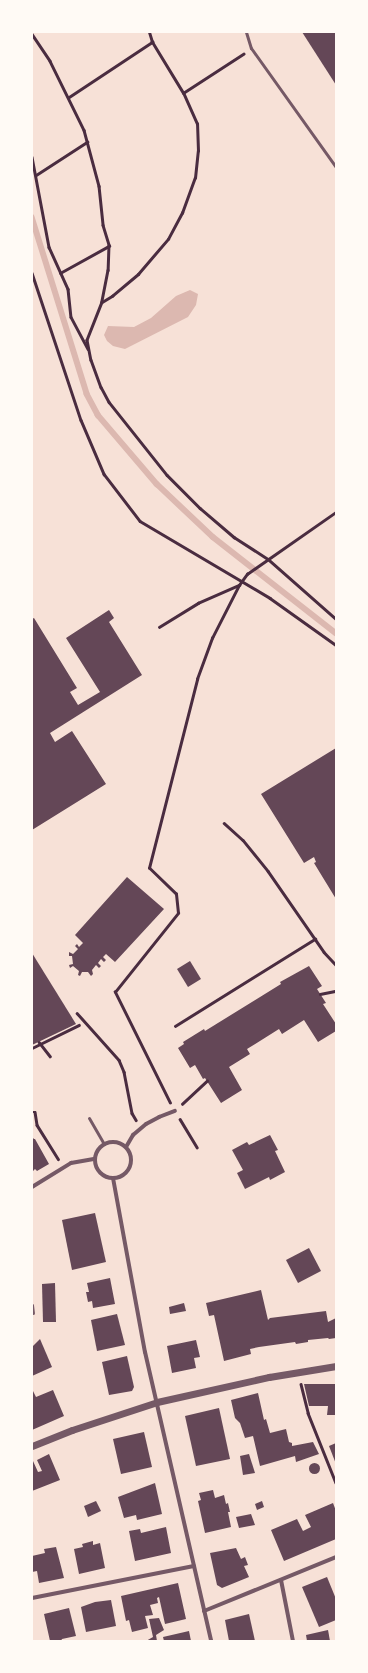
<!DOCTYPE html>
<html>
<head>
<meta charset="utf-8">
<style>
	body { margin:0 }
	#map { position:relative; width:368px; height:1673px; overflow:hidden; background:#f7e1d7; font-family:Mulish,sans-serif }
	div>[style] { position:absolute }
	.water>* { inset:0; background:#dcb8b0 }
	.stream>* { height:5.5px; margin:-2.75px; padding:0 2.75px; transform-origin:2.75px; border-radius:2.75px; background:#dcb8b0 }
	.building>* { inset:0; background:#644757 }
	.round { border-radius:50% }
	.path>* { height:2.5px; margin:-1.25px; padding:0 1.25px; transform-origin:1.25px; border-radius:1.25px; background:#4a2c40 }
	.service>* { height:3px; margin:-1.5px; padding:0 1.5px; transform-origin:1.5px; border-radius:1.5px; background:#755966 }
	.minor>* { height:4px; margin:-2px; padding:0 2px; transform-origin:2px; border-radius:2px; background:#755966 }
	.minor>.ring { margin:-2px; padding:0; box-sizing:content-box; background:none; border:4px solid #755966; border-radius:50% }
	.tertiary>* { height:7px; margin:-3.5px; padding:0 3.5px; transform-origin:3.5px; border-radius:3.5px; background:#755966 }
	span { translate:-50% -50%; white-space:nowrap; text-align:center; line-height:1.15; -webkit-text-stroke:4px #fffaf5; paint-order:stroke }
	.frame { position:absolute; inset:0; border:33px solid #fffaf5; pointer-events:none }
</style>
</head>
<body>
<div id="map">
	<div class="water">
		<div style="clip-path:polygon(190px 290px,198px 294px,196px 305px,188px 317px,125px 349px,113px 346px,107px 341px,104px 335px,108px 326px,134px 327px,151px 318px,176px 296px)"></div>
	</div>
	<div class="stream">
		<div style="left:32px;top:217px;width:185px;rotate:72.7deg"></div>
		<div style="left:87px;top:394px;width:24px;rotate:62deg"></div>
		<div style="left:98px;top:415px;width:91px;rotate:49.5deg"></div>
		<div style="left:157px;top:484px;width:77px;rotate:43.4deg"></div>
		<div style="left:213px;top:537px;width:156px;rotate:38deg"></div>
	</div>
	<div class="building">
		<div style="clip-path:polygon(302px 32px,336px 32px,336px 85px)"></div>
		<div style="clip-path:polygon(109px 610px,114px 618px,109px 622px,142px 675px,50px 733px,55px 742px,72px 731px,106px 784px,32px 830px,32px 619px,34px 618px,77px 688px,70px 692px,78px 705px,100px 692px,66px 638px)"></div>
		<div style="clip-path:polygon(336px 748px,336px 899px,314px 863px,316px 862px,314px 857px,304px 863px,261px 794px)"></div>
		<div style="clip-path:polygon(127px 877px,164px 909px,115px 962px,106px 954px,103px 957px,106px 960px,104px 962px,101px 959px,98px 963px,101px 966px,99px 968px,96px 965px,92px 970px,93px 974px,91px 976px,88px 972px,82px 972px,80px 976px,78px 975px,79px 971px,73px 966px,70px 968px,69px 965px,73px 964px,72px 956px,69px 956px,69px 952px,73px 954px,78px 949px,75px 946px,77px 944px,79px 947px,83px 943px,75px 935px)"></div>
		<div style="clip-path:polygon(32px 953px,76px 1024px,32px 1045px)"></div>
		<div style="clip-path:polygon(190px 961px,201px 979px,188px 987px,177px 969px)"></div>
		<div style="clip-path:polygon(309px 966px,322px 986px,317px 989px,326px 1003px,323px 1004px,336px 1024px,336px 1031px,318px 1042px,304px 1020px,282px 1034px,279px 1029px,247px 1049px,250px 1054px,229px 1067px,242px 1090px,221px 1103px,205px 1078px,203px 1079px,195px 1065px,190px 1068px,178px 1048px,184px 1044px,183px 1042px,204px 1029px,205px 1031px,281px 984px,280px 982px)"></div>
		<div style="clip-path:polygon(270px 1135px,278px 1150px,275px 1151px,285px 1172px,270px 1180px,269px 1177px,245px 1189px,237px 1173px,243px 1170px,232px 1150px,247px 1142px,249px 1145px)"></div>
		<div style="clip-path:polygon(32px 1137px,34px 1139px,35px 1139px,49px 1164px,37px 1171px,35px 1169px,32px 1172px)"></div>
		<div style="clip-path:polygon(95px 1213px,106px 1262px,72px 1270px,62px 1220px)"></div>
		<div style="clip-path:polygon(309px 1248px,321px 1271px,298px 1283px,286px 1260px)"></div>
		<div style="clip-path:polygon(110px 1278px,115px 1304px,93px 1308px,92px 1301px,88px 1302px,86px 1292px,89px 1292px,87px 1283px)"></div>
		<div style="clip-path:polygon(55px 1283px,56px 1322px,43px 1322px,42px 1284px)"></div>
		<div style="clip-path:polygon(261px 1290px,268px 1320px,270px 1318px,326px 1311px,328px 1322px,336px 1318px,336px 1338px,329px 1339px,328px 1338px,308px 1340px,308px 1342px,296px 1344px,295px 1342px,259px 1347px,250px 1349px,251px 1354px,224px 1361px,214px 1315px,209px 1316px,206px 1303px)"></div>
		<div style="clip-path:polygon(184px 1303px,186px 1311px,170px 1314px,169px 1307px)"></div>
		<div style="clip-path:polygon(117px 1314px,125px 1345px,97px 1351px,91px 1320px)"></div>
		<div style="clip-path:polygon(40px 1339px,52px 1367px,32px 1376px,32px 1347px)"></div>
		<div style="clip-path:polygon(196px 1340px,200px 1357px,194px 1358px,196px 1368px,172px 1373px,167px 1346px)"></div>
		<div style="clip-path:polygon(127px 1356px,134px 1387px,132px 1391px,109px 1395px,102px 1362px)"></div>
		<div style="clip-path:polygon(304px 1384px,336px 1384px,336px 1415px,327px 1415px,328px 1406px,309px 1406px)"></div>
		<div style="clip-path:polygon(32px 1389px,36px 1397px,53px 1390px,64px 1416px,32px 1430px)"></div>
		<div style="clip-path:polygon(258px 1393px,264px 1420px,266px 1419px,270px 1433px,286px 1429px,289px 1442px,292px 1443px,292px 1446px,313px 1442px,319px 1454px,296px 1462px,295px 1456px,260px 1466px,253px 1436px,245px 1438px,240px 1423px,235px 1418px,231px 1400px)"></div>
		<div style="clip-path:polygon(219px 1408px,230px 1459px,196px 1466px,185px 1416px)"></div>
		<div style="clip-path:polygon(144px 1432px,152px 1467px,121px 1474px,113px 1439px)"></div>
		<div style="clip-path:polygon(336px 1443px,336px 1464px,329px 1446px)"></div>
		<div style="clip-path:polygon(49px 1454px,60px 1480px,32px 1491px,32px 1462px,33px 1461px,38px 1472px,42px 1471px,37px 1460px)"></div>
		<div style="clip-path:polygon(249px 1454px,255px 1473px,243px 1475px,240px 1456px)"></div>
		<div class="round" style="left:308.5px;top:1462.5px;width:11px;height:11px"></div>
		<div style="clip-path:polygon(155px 1483px,162px 1514px,137px 1520px,136px 1515px,124px 1518px,118px 1497px)"></div>
		<div style="clip-path:polygon(213px 1490px,215px 1498px,224px 1495px,226px 1504px,228px 1503px,230px 1512px,228px 1512px,231px 1527px,205px 1533px,198px 1501px,201px 1500px,199px 1493px)"></div>
		<div style="clip-path:polygon(96px 1501px,101px 1511px,88px 1517px,84px 1506px)"></div>
		<div style="clip-path:polygon(262px 1501px,264px 1507px,257px 1510px,255px 1504px)"></div>
		<div style="clip-path:polygon(333px 1503px,336px 1511px,336px 1539px,284px 1561px,271px 1530px,297px 1519px,303px 1531px,311px 1527px,305px 1515px)"></div>
		<div style="clip-path:polygon(251px 1514px,255px 1525px,239px 1528px,236px 1517px)"></div>
		<div style="clip-path:polygon(166px 1527px,171px 1553px,135px 1561px,129px 1531px,140px 1529px,141px 1533px)"></div>
		<div style="clip-path:polygon(93px 1541px,93px 1545px,100px 1543px,105px 1568px,79px 1574px,74px 1549px,83px 1547px,82px 1544px)"></div>
		<div style="clip-path:polygon(56px 1547px,64px 1578px,39px 1583px,37px 1571px,32px 1572px,32px 1556px,45px 1553px,44px 1549px)"></div>
		<div style="clip-path:polygon(236px 1548px,241px 1559px,245px 1557px,248px 1565px,244px 1566px,249px 1577px,222px 1588px,217px 1585px,210px 1553px)"></div>
		<div style="clip-path:polygon(327px 1577px,336px 1599px,336px 1620px,319px 1627px,302px 1587px)"></div>
		<div style="clip-path:polygon(178px 1583px,186px 1619px,165px 1624px,159px 1597px,157px 1598px,158px 1603px,150px 1605px,153px 1615px,145px 1616px,148px 1628px,132px 1632px,129px 1620px,126px 1621px,121px 1596px)"></div>
		<div style="clip-path:polygon(111px 1600px,116px 1626px,86px 1632px,81px 1607px,95px 1602px)"></div>
		<div style="clip-path:polygon(69px 1608px,76px 1636px,62px 1639px,61px 1641px,50px 1641px,44px 1614px)"></div>
		<div style="clip-path:polygon(249px 1614px,255px 1641px,229px 1641px,225px 1620px)"></div>
		<div style="clip-path:polygon(159px 1618px,164px 1630px,156px 1635px,157px 1641px,146px 1641px,153px 1637px,149px 1619px)"></div>
		<div style="clip-path:polygon(328px 1630px,330px 1641px,307px 1641px,306px 1635px)"></div>
		<div style="clip-path:polygon(189px 1631px,191px 1641px,164px 1641px,163px 1637px)"></div>
	</div>
	<div class="path">
		<div style="left:32px;top:34px;width:32px;rotate:56deg"></div>
		<div style="left:50px;top:61px;width:77px;rotate:63.8deg"></div>
		<div style="left:84px;top:130px;width:58px;rotate:75deg"></div>
		<div style="left:99px;top:186px;width:39px;rotate:84deg"></div>
		<div style="left:103px;top:225px;width:21px;rotate:73deg"></div>
		<div style="left:109px;top:245px;width:25px;rotate:92deg"></div>
		<div style="left:108px;top:270px;width:33px;rotate:101deg"></div>
		<div style="left:102px;top:302px;width:41px;rotate:111.5deg"></div>
		<div style="left:87px;top:340px;width:20px;rotate:79deg"></div>
		<div style="left:91px;top:360px;width:29px;rotate:70deg"></div>
		<div style="left:101px;top:387px;width:17px;rotate:62deg"></div>
		<div style="left:109px;top:402px;width:93px;rotate:51.5deg"></div>
		<div style="left:167px;top:475px;width:47px;rotate:45deg"></div>
		<div style="left:200px;top:508px;width:45px;rotate:40.5deg"></div>
		<div style="left:234px;top:537px;width:40px;rotate:32.9deg"></div>
		<div style="left:268px;top:559px;width:91px;rotate:41.4deg"></div>
		<div style="left:183px;top:93px;width:72px;rotate:-33deg"></div>
		<div style="left:69px;top:97px;width:100px;rotate:-33.5deg"></div>
		<div style="left:32px;top:157px;width:92px;rotate:79.3deg"></div>
		<div style="left:49px;top:247px;width:46px;rotate:65.7deg"></div>
		<div style="left:68px;top:289px;width:28px;rotate:84deg"></div>
		<div style="left:71px;top:317px;width:36px;rotate:62deg"></div>
		<div style="left:36px;top:175px;width:61px;rotate:-32.9deg"></div>
		<div style="left:32px;top:273px;width:155px;rotate:71.6deg"></div>
		<div style="left:81px;top:420px;width:59px;rotate:66.9deg"></div>
		<div style="left:104px;top:474px;width:59px;rotate:52.5deg"></div>
		<div style="left:140px;top:521px;width:151px;rotate:30.6deg"></div>
		<div style="left:270px;top:598px;width:81px;rotate:35.5deg"></div>
		<div style="left:60px;top:273px;width:56px;rotate:-28.9deg"></div>
		<div style="left:102px;top:302px;width:12px;rotate:-31deg"></div>
		<div style="left:112px;top:296px;width:34px;rotate:-40deg"></div>
		<div style="left:138px;top:274px;width:46px;rotate:-49.4deg"></div>
		<div style="left:168px;top:239px;width:30px;rotate:-62deg"></div>
		<div style="left:182px;top:213px;width:37px;rotate:-70deg"></div>
		<div style="left:195px;top:178px;width:27px;rotate:-84deg"></div>
		<div style="left:198px;top:151px;width:27px;rotate:-92deg"></div>
		<div style="left:197px;top:124px;width:34px;rotate:-114deg"></div>
		<div style="left:183px;top:93px;width:60px;rotate:-121.3deg"></div>
		<div style="left:152px;top:42px;width:10px;rotate:-107deg"></div>
		<div style="left:159px;top:627px;width:46px;rotate:-31.6deg"></div>
		<div style="left:198px;top:603px;width:45px;rotate:-23.7deg"></div>
		<div style="left:224px;top:823px;width:25px;rotate:42deg"></div>
		<div style="left:243px;top:840px;width:40px;rotate:51deg"></div>
		<div style="left:268px;top:871px;width:98px;rotate:55.3deg"></div>
		<div style="left:324px;top:952px;width:18px;rotate:47deg"></div>
		<div style="left:320px;top:994px;width:16px;rotate:-11deg"></div>
		<div style="left:77px;top:1013px;width:63px;rotate:48.2deg"></div>
		<div style="left:119px;top:1060px;width:13px;rotate:67deg"></div>
		<div style="left:124px;top:1072px;width:42px;rotate:79deg"></div>
		<div style="left:132px;top:1113px;width:8px;rotate:60deg"></div>
		<div style="left:175px;top:1026px;width:165px;rotate:-31.9deg"></div>
		<div style="left:39px;top:1042px;width:18px;rotate:52deg"></div>
		<div style="left:32px;top:1048px;width:52px;rotate:-26.1deg"></div>
		<div style="left:170px;top:1103px;width:124px;rotate:-116.4deg"></div>
		<div style="left:115px;top:992px;width:101px;rotate:-51.4deg"></div>
		<div style="left:178px;top:913px;width:19px;rotate:-96deg"></div>
		<div style="left:176px;top:894px;width:37px;rotate:-136deg"></div>
		<div style="left:149px;top:868px;width:195px;rotate:-75.7deg"></div>
		<div style="left:197px;top:679px;width:44px;rotate:-69.9deg"></div>
		<div style="left:212px;top:638px;width:59px;rotate:-63deg"></div>
		<div style="left:239px;top:585px;width:14px;rotate:-54deg"></div>
		<div style="left:247px;top:574px;width:108px;rotate:-34.9deg"></div>
		<div style="left:182px;top:1104px;width:34px;rotate:-43deg"></div>
		<div style="left:32px;top:1112px;width:3px"></div>
		<div style="left:35px;top:1112px;width:13px;rotate:81deg"></div>
		<div style="left:37px;top:1125px;width:40px;rotate:58deg"></div>
		<div style="left:180px;top:1119px;width:33px;rotate:59deg"></div>
		<div style="left:301px;top:1384px;width:30px;rotate:76deg"></div>
		<div style="left:308px;top:1413px;width:75px;rotate:68.2deg"></div>
	</div>
	<div class="service">
		<div style="left:246px;top:32px;width:17px;rotate:73deg"></div>
		<div style="left:251px;top:48px;width:146px;rotate:54.5deg"></div>
		<div style="left:89px;top:1118px;width:30px;rotate:60deg"></div>
		<div style="left:32px;top:1305px;width:8px;rotate:83deg"></div>
	</div>
	<div class="minor">
		<div class="ring" style="left:95px;top:1142px;width:32px;height:32px"></div>
		<div style="left:126px;top:1147px;width:14px;rotate:-60deg"></div>
		<div style="left:133px;top:1135px;width:17px;rotate:-40deg"></div>
		<div style="left:146px;top:1124px;width:15px;rotate:-28deg"></div>
		<div style="left:159px;top:1117px;width:17px;rotate:-21deg"></div>
		<div style="left:113px;top:1178px;width:177px;rotate:79.6deg"></div>
		<div style="left:145px;top:1352px;width:296px;rotate:77.1deg"></div>
		<div style="left:32px;top:1187px;width:46px;rotate:-31.6deg"></div>
		<div style="left:71px;top:1163px;width:23px;rotate:-10deg"></div>
		<div style="left:281px;top:1580px;width:62px;rotate:78.9deg"></div>
		<div style="left:32px;top:1598px;width:165px;rotate:-11.2deg"></div>
		<div style="left:204px;top:1611px;width:143px;rotate:-22.2deg"></div>
	</div>
	<div class="tertiary">
		<div style="left:32px;top:1446px;width:43px;rotate:-21.8deg"></div>
		<div style="left:72px;top:1430px;width:89px;rotate:-18.2deg"></div>
		<div style="left:157px;top:1402px;width:115px;rotate:-12.6deg"></div>
		<div style="left:269px;top:1377px;width:68px;rotate:-9.3deg"></div>
	</div>
	<div class="frame"></div>
</div>
</body>
</html>
